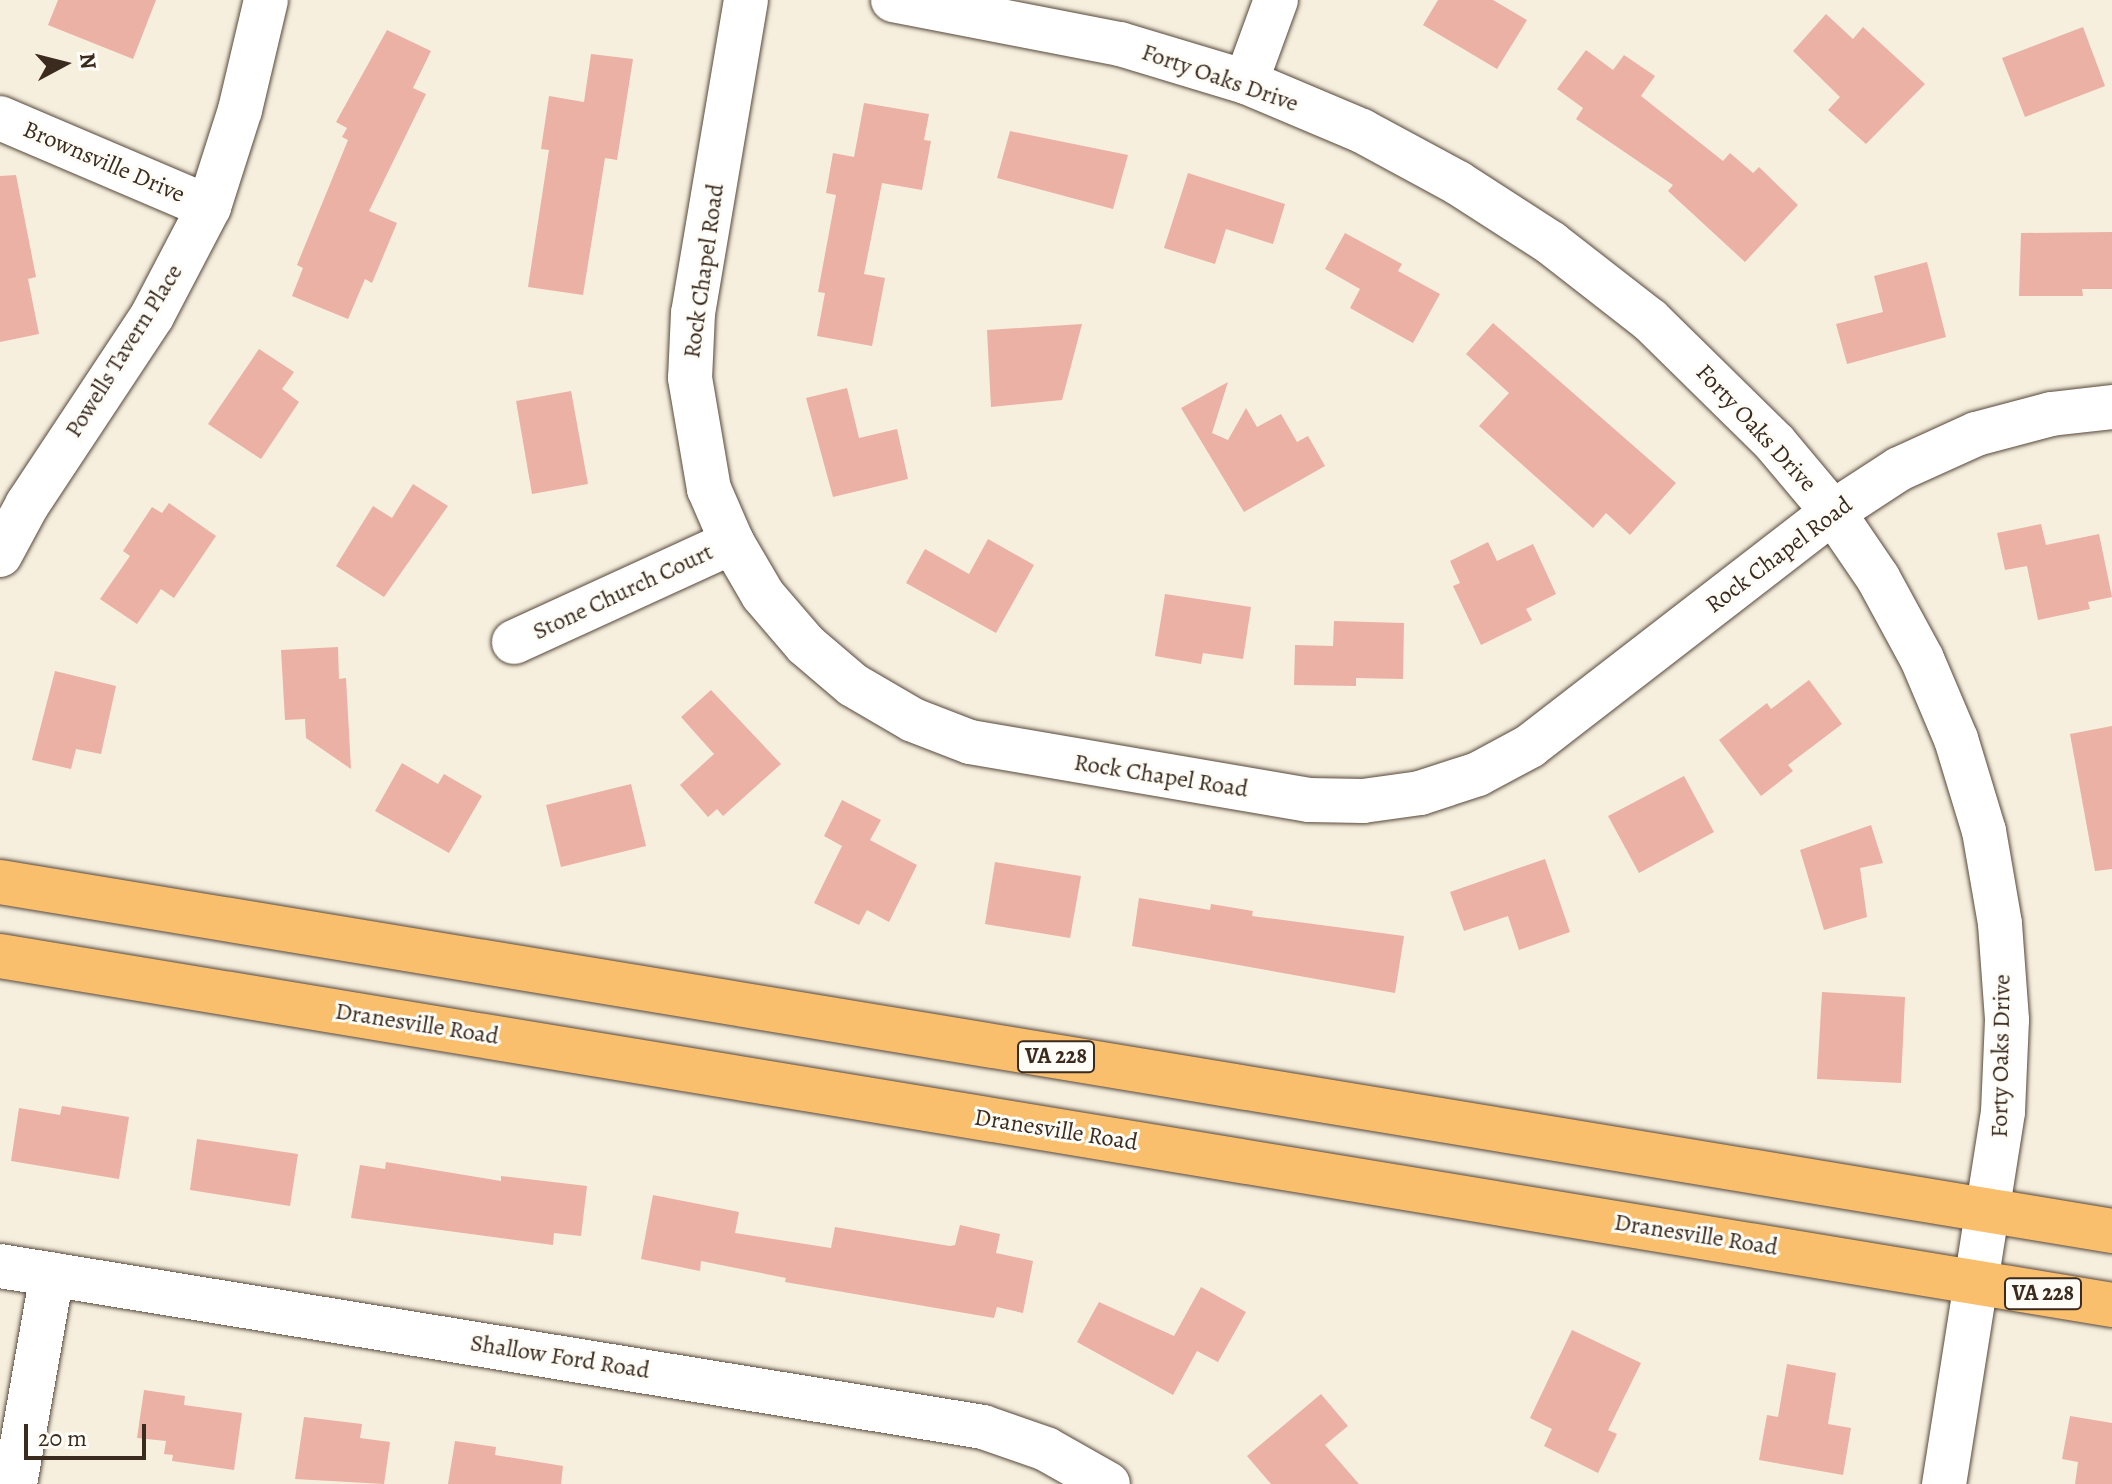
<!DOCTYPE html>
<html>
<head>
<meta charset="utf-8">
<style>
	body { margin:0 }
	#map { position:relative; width:2112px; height:1484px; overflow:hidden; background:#f6efde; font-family:Alegreya,serif }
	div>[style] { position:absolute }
	.building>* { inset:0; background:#eab1a4 }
	.roads { filter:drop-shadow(0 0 2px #57483b) drop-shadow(0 0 2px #57483b) }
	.minor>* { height:44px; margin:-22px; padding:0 22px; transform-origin:22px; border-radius:22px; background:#fff }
	.tertiary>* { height:44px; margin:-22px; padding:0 22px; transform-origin:22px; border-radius:22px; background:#fff }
	.primary>* { height:44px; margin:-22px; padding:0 22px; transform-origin:22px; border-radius:22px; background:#f9bf6d }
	span { translate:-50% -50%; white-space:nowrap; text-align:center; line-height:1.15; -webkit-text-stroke:6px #fdfcf7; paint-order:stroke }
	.shield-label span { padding:2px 6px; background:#fdfcf7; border:2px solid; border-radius:6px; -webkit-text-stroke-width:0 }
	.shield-label { font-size:22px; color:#3b2a1e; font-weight:700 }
	.street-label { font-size:24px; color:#3b2a1e }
	.north { position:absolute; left:24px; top:24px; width:80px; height:80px; -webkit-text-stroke:6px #fdfcf7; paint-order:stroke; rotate:83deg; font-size:22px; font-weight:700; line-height:32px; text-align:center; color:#3b2a1e }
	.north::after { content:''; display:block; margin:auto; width:28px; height:36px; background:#3b2a1e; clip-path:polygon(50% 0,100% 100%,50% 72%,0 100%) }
	.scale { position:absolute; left:24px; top:1424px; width:122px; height:36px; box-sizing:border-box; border:4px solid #3b2a1e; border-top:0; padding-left:10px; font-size:24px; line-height:28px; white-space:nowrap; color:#3b2a1e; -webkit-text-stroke:6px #fdfcf7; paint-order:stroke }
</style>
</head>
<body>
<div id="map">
	<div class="building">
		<div style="clip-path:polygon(58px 0,156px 0,133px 59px,48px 25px)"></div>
		<div style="clip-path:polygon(1438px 0,1493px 0,1527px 20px,1497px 69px,1423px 25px)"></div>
		<div style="clip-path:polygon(1826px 14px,1853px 39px,1863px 27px,1925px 84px,1866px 144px,1828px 110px,1840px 97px,1793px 51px)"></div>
		<div style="clip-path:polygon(2083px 27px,2105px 86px,2025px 117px,2002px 58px)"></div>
		<div style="clip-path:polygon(387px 30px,431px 51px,413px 88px,426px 94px,369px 211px,397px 223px,372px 283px,365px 279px,348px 319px,292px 296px,303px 268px,297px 265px,348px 140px,342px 137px,347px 128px,336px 122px)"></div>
		<div style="clip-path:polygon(1586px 50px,1613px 70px,1624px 55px,1655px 76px,1641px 96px,1723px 161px,1730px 153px,1753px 173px,1759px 167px,1798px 205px,1745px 262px,1668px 191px,1673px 185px,1576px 119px,1583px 108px,1557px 89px)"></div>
		<div style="clip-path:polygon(591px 54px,633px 59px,617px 160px,605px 158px,583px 295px,528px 287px,549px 150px,541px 149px,549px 96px,584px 102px)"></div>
		<div style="clip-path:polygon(864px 103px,929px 114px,924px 140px,931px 141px,922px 190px,882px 183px,864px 274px,885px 278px,872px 346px,817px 336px,825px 293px,818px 292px,836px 195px,826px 193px,833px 153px,854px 157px)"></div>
		<div style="clip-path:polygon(1010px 131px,1128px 155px,1113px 209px,997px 178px)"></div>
		<div style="clip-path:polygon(1188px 173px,1285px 204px,1273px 244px,1226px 229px,1215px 264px,1164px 248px)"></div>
		<div style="clip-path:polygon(16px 175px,36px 277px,28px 279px,39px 334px,0 342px,0 176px)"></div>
		<div style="clip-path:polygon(2112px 232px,2112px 289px,2082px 289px,2083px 296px,2019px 296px,2021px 233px)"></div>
		<div style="clip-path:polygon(1345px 233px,1402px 264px,1398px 271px,1440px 294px,1413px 343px,1350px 308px,1360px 289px,1325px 269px)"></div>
		<div style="clip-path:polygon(1927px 262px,1946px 337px,1847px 364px,1836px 324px,1883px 312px,1874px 276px)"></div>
		<div style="clip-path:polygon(1493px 323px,1676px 483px,1630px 535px,1606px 513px,1593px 528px,1479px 426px,1509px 393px,1466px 354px)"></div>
		<div style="clip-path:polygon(1082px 324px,1062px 400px,991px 407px,987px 330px)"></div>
		<div style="clip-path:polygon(259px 349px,294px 372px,282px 389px,299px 402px,261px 459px,208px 424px)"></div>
		<div style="clip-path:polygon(1228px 382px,1212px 433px,1228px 440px,1246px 408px,1257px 427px,1281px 414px,1297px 442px,1308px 436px,1325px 466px,1244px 512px,1181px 408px)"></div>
		<div style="clip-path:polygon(847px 388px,859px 438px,897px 429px,908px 479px,833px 497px,806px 398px)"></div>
		<div style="clip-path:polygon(571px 391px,588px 484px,532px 494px,516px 401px)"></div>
		<div style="clip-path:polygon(413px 484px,448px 506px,384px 597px,336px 566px,373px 506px,392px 518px)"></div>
		<div style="clip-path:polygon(169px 503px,216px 536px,174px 598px,161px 589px,137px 624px,100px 599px,130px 556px,123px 551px,152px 507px,162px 513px)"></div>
		<div style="clip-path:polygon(2041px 524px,2046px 545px,2099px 534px,2112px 597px,2088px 602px,2090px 609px,2038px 620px,2027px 566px,2005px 570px,1997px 533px)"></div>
		<div style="clip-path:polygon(988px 539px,1034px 565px,996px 633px,906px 583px,925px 549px,969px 574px)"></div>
		<div style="clip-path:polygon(1488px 542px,1497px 561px,1533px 544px,1556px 594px,1526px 609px,1532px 620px,1481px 645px,1453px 586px,1460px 583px,1450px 561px)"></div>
		<div style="clip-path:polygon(1165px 594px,1251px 607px,1243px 659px,1203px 653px,1201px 664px,1155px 656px)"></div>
		<div style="clip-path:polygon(1334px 621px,1404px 623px,1403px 679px,1356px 678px,1356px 686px,1294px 685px,1295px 645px,1333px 646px)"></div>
		<div style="clip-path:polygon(338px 647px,339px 679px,346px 678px,351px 769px,306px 738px,305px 719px,285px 720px,281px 650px)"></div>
		<div style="clip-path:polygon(55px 671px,116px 686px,101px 754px,76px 749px,71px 769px,32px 760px)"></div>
		<div style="clip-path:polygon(1809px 680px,1842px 724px,1788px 765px,1793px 771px,1761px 796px,1719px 740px,1767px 703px,1771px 709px)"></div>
		<div style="clip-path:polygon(711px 690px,781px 764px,723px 816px,717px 809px,708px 817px,680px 785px,714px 754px,681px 717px)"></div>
		<div style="clip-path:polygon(2112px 726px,2112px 869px,2095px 871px,2070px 734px)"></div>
		<div style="clip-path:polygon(402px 763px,438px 784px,444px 774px,482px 796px,449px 853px,375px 811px)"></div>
		<div style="clip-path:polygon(1684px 776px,1714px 832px,1639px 873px,1608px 816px)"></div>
		<div style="clip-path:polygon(631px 784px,646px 846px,561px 867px,546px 805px)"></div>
		<div style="clip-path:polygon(842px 800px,881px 820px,870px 840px,917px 865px,889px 922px,867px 910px,859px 925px,814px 903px,842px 846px,824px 836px)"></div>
		<div style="clip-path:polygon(1871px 825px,1883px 863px,1860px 868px,1867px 917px,1824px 930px,1800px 850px)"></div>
		<div style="clip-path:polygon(1545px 859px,1570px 932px,1519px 950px,1508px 916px,1464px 931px,1450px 892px)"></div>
		<div style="clip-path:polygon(995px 862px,1081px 876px,1070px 938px,985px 924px)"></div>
		<div style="clip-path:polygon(1139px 898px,1210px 910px,1211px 904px,1253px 911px,1252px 916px,1404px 936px,1395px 993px,1132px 946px)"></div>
		<div style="clip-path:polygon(1822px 992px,1905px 997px,1901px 1083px,1817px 1079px)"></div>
		<div style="clip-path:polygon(62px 1106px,129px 1117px,119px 1179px,11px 1161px,19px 1108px,60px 1115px)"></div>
		<div style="clip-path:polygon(197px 1139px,298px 1154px,290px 1206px,190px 1190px)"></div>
		<div style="clip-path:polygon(386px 1162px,501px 1181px,501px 1176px,587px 1186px,581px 1236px,554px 1233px,553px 1245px,351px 1218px,360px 1165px,385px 1169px)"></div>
		<div style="clip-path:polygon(653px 1195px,739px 1212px,735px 1233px,831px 1248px,835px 1227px,950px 1246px,955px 1245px,960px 1225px,1000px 1234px,996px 1253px,1033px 1261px,1023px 1313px,997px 1307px,994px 1318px,785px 1282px,786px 1278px,701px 1261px,700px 1271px,641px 1259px)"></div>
		<div style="clip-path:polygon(1201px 1287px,1246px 1312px,1218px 1362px,1197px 1351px,1173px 1395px,1077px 1342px,1099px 1302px,1174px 1336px)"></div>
		<div style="clip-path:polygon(1572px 1330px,1641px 1363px,1608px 1430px,1617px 1434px,1598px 1473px,1544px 1446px,1552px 1429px,1530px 1418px)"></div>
		<div style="clip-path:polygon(1787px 1364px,1836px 1373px,1828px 1424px,1851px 1428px,1843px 1475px,1759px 1460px,1767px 1415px,1778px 1417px)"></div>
		<div style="clip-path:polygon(144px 1390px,185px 1396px,184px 1405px,242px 1413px,234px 1470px,172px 1461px,173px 1455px,164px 1454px,166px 1441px,137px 1438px)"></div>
		<div style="clip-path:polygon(1321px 1394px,1348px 1426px,1325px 1445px,1359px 1484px,1271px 1484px,1247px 1456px)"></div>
		<div style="clip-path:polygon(2070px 1416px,2112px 1423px,2112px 1484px,2075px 1484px,2078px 1462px,2062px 1459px)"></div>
		<div style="clip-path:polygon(304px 1417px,362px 1424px,360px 1438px,390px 1442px,384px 1484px,295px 1479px)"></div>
		<div style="clip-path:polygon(455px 1441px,496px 1447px,495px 1455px,563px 1466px,561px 1484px,448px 1484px)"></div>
	</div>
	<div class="roads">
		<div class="minor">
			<div style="left:746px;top:0;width:317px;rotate:99.6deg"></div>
			<div style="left:693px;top:313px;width:65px;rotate:92.6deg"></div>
			<div style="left:690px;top:378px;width:113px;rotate:80.3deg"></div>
			<div style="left:709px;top:489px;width:58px;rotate:66.5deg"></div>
			<div style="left:732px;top:542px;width:61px;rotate:59.7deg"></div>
			<div style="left:763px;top:595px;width:66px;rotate:49.3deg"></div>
			<div style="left:806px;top:645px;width:62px;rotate:40.4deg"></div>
			<div style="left:853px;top:685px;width:69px;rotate:30.3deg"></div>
			<div style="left:913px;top:720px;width:61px;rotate:21.1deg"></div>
			<div style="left:970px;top:742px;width:344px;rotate:9.7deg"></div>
			<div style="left:1309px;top:800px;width:54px;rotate:1.1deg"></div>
			<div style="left:1363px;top:801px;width:58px;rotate:-8deg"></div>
			<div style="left:1420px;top:793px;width:61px;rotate:-18.1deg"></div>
			<div style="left:1478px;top:774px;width:59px;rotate:-28.3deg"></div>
			<div style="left:1530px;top:746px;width:383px;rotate:-37.7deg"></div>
			<div style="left:1833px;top:512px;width:79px;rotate:-33.1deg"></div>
			<div style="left:1899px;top:469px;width:85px;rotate:-24.4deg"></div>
			<div style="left:1976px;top:434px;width:78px;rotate:-14.9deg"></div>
			<div style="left:2051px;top:414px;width:61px;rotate:-6.5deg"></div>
			<div style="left:893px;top:0;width:231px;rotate:11deg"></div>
			<div style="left:1120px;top:44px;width:132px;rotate:16.8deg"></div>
			<div style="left:1246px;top:82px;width:126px;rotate:22.9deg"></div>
			<div style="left:1362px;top:131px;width:109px;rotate:28.4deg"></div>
			<div style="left:1458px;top:183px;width:111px;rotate:32.8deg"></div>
			<div style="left:1551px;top:243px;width:125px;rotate:37.9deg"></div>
			<div style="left:1650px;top:320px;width:175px;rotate:44.5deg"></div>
			<div style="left:1775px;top:443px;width:90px;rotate:50deg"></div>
			<div style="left:1833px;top:512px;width:80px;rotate:55.7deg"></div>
			<div style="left:1878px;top:578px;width:92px;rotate:61.5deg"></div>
			<div style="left:1922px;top:659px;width:87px;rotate:67deg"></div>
			<div style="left:1956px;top:739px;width:96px;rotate:73.1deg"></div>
			<div style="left:1984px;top:831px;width:94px;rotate:80.2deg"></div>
			<div style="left:2000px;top:924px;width:96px;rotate:85.8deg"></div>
			<div style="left:2007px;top:1020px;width:92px;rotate:92.5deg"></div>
			<div style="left:2003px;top:1112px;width:377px;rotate:99deg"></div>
			<div style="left:1246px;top:82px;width:87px;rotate:-69.9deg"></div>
			<div style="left:0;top:118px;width:227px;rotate:23.1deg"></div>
			<div style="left:514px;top:642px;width:240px;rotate:-24.6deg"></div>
			<div style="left:0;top:1266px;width:996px;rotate:9.3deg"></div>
			<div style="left:983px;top:1427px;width:67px;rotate:19.2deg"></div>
			<div style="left:1046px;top:1449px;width:71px;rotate:29.4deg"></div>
			<div style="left:15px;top:1484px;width:213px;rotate:-80deg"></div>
		</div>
		<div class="tertiary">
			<div style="left:0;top:555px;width:57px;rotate:-61.6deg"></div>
			<div style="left:27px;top:505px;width:227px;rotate:-56.5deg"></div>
			<div style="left:152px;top:316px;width:123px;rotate:-62.4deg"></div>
			<div style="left:209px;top:207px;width:102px;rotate:-72.3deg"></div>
			<div style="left:240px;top:110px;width:113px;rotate:-76.7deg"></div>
		</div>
		<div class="primary">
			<div style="left:0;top:882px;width:2141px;rotate:9.38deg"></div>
			<div style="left:0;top:956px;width:2141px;rotate:9.38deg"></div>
		</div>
	</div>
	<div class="shield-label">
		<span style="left:1056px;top:1057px">VA 228</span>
		<span style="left:2043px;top:1294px">VA 228</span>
	</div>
	<div class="street-label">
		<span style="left:1220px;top:78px;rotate:19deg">Forty Oaks Drive</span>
		<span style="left:104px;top:162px;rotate:23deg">Brownsville Drive</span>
		<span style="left:704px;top:271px;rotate:-82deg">Rock Chapel Road</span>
		<span style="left:124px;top:351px;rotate:-58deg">Powells Tavern Place</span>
		<span style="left:1756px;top:428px;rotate:47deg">Forty Oaks Drive</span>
		<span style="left:1779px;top:555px;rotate:-37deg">Rock Chapel Road</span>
		<span style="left:623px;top:592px;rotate:-25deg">Stone Church Court</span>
		<span style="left:1161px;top:776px;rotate:9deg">Rock Chapel Road</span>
		<span style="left:417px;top:1024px;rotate:9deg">Dranesville Road</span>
		<span style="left:2001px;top:1056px;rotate:-89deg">Forty Oaks Drive</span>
		<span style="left:1056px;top:1130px;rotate:9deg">Dranesville Road</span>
		<span style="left:1696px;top:1235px;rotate:9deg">Dranesville Road</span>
		<span style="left:560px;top:1357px;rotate:9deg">Shallow Ford Road</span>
	</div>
	<div class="north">N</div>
	<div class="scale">20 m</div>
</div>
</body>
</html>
